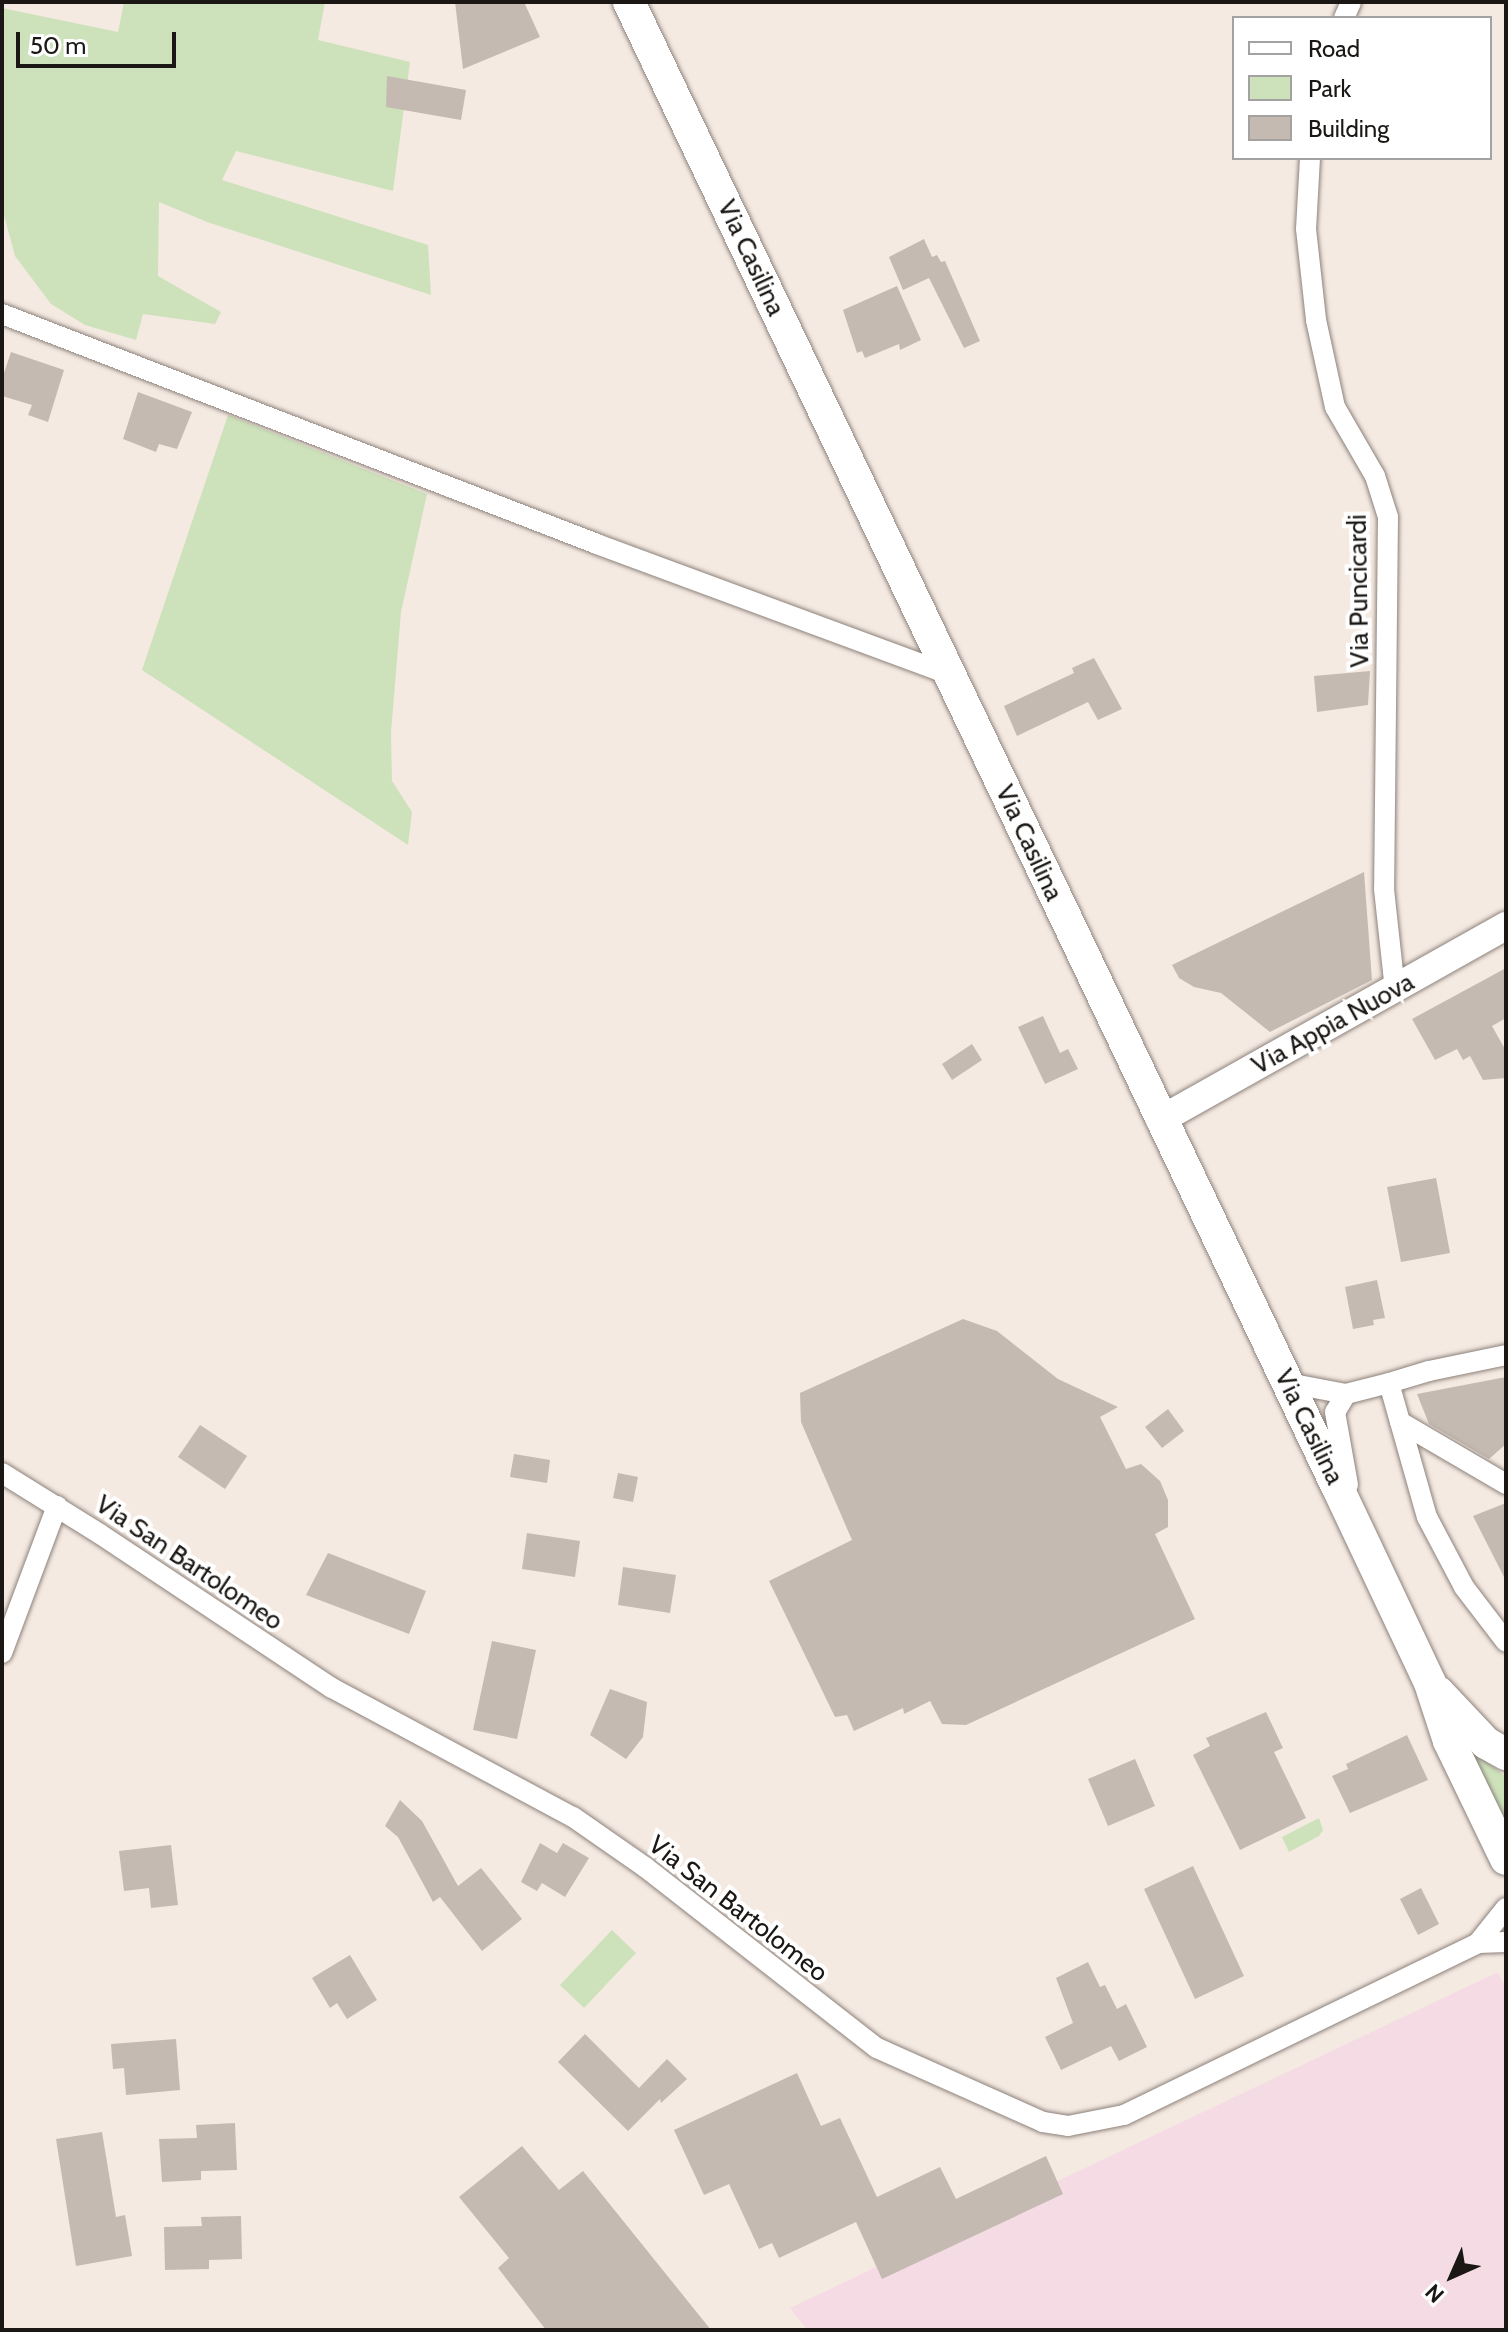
<!DOCTYPE html>
<html>
<head>
<meta charset="utf-8">
<style>
	body { margin:0 }
	#map { position:relative; width:1508px; height:2332px; overflow:hidden; background:#f5eae2; font-family:Cabin,sans-serif }
	div>[style] { position:absolute }
	.industrial>* { inset:0; background:#f4dbe4 }
	.green>* { inset:0; background:#cde2bb }
	.building>* { inset:0; background:#c4bab2 }
	.roads { filter:drop-shadow(0 0 2px #8c827b) drop-shadow(0 0 2px #8c827b) }
	.street>* { height:20px; margin:-10px; padding:0 10px; transform-origin:10px; border-radius:10px; background:#fff }
	.secondary>* { height:28px; margin:-14px; padding:0 14px; transform-origin:14px; border-radius:14px; background:#fff }
	.primary>* { height:32px; margin:-16px; padding:0 16px; transform-origin:16px; border-radius:16px; background:#fff }
	span { translate:-50% -50%; white-space:nowrap; text-align:center; line-height:1.15; -webkit-text-stroke:8px #fff; paint-order:stroke }
	.street-label { font-size:26px; color:#1a1714 }
	.frame { position:absolute; inset:0; border:4px solid #1a1714; pointer-events:none }
	.legend { position:absolute; left:1232px; top:16px; width:260px; height:144px; box-sizing:border-box; background:#fff; border:2px solid #a3a2a1; margin:0; padding:10px 14px; list-style:none; font-size:24px; color:#1a1714 }
	.legend li { display:flex; align-items:center; gap:16px; height:40px }
	.legend b { width:40px; border:2px solid #a3a2a1 }
	.north { position:absolute; left:1412px; top:2236px; width:80px; height:80px; -webkit-text-stroke:6px #fff; paint-order:stroke; rotate:225deg; font-size:22px; font-weight:700; line-height:32px; text-align:center; color:#1a1714 }
	.north::after { content:''; display:block; margin:auto; width:28px; height:36px; background:#1a1714; clip-path:polygon(50% 0,100% 100%,50% 72%,0 100%) }
	.scale { position:absolute; left:16px; top:32px; width:160px; height:36px; box-sizing:border-box; border:4px solid #1a1714; border-top:0; padding-left:10px; font-size:24px; line-height:28px; white-space:nowrap; color:#1a1714; -webkit-text-stroke:6px #fff; paint-order:stroke }
</style>
</head>
<body>
<div id="map">
	<div class="industrial">
		<div style="clip-path:polygon(1498px 1972px,1506px 1988px,1506px 2330px,807px 2330px,790px 2308px)"></div>
	</div>
	<div class="green">
		<div style="clip-path:polygon(124px 2px,325px 2px,318px 40px,410px 62px,393px 191px,236px 151px,222px 180px,428px 245px,431px 295px,207px 222px,159px 202px,158px 276px,221px 312px,215px 324px,143px 314px,136px 340px,85px 325px,51px 304px,15px 256px,2px 208px,2px 8px,118px 32px)"></div>
		<div style="clip-path:polygon(228px 415px,427px 494px,401px 612px,391px 732px,392px 781px,412px 812px,408px 845px,142px 670px)"></div>
		<div style="clip-path:polygon(1468px 1747px,1506px 1777px,1506px 1827px)"></div>
		<div style="clip-path:polygon(1319px 1818px,1323px 1830px,1319px 1836px,1289px 1852px,1282px 1837px)"></div>
		<div style="clip-path:polygon(612px 1930px,636px 1953px,584px 2008px,560px 1985px)"></div>
	</div>
	<div class="building">
		<div style="clip-path:polygon(455px 2px,524px 2px,540px 37px,463px 69px)"></div>
		<div style="clip-path:polygon(387px 76px,466px 90px,461px 120px,386px 107px)"></div>
		<div style="clip-path:polygon(924px 239px,932px 257px,937px 255px,941px 262px,945px 261px,980px 341px,964px 348px,929px 278px,903px 290px,889px 257px)"></div>
		<div style="clip-path:polygon(897px 286px,921px 340px,900px 350px,899px 344px,865px 358px,862px 351px,857px 353px,843px 310px)"></div>
		<div style="clip-path:polygon(11px 352px,64px 370px,48px 422px,28px 415px,32px 405px,2px 396px,2px 379px)"></div>
		<div style="clip-path:polygon(138px 392px,192px 412px,177px 449px,159px 444px,156px 452px,123px 439px)"></div>
		<div style="clip-path:polygon(1094px 658px,1122px 709px,1098px 720px,1088px 702px,1017px 736px,1004px 706px,1074px 673px,1072px 668px)"></div>
		<div style="clip-path:polygon(1370px 671px,1368px 705px,1317px 712px,1314px 676px)"></div>
		<div style="clip-path:polygon(1364px 872px,1372px 980px,1270px 1032px,1221px 993px,1194px 987px,1179px 978px,1172px 965px)"></div>
		<div style="clip-path:polygon(1506px 968px,1506px 1018px,1492px 1026px,1506px 1051px,1506px 1078px,1483px 1080px,1470px 1056px,1463px 1060px,1457px 1049px,1435px 1060px,1412px 1019px)"></div>
		<div style="clip-path:polygon(1043px 1016px,1060px 1053px,1068px 1049px,1078px 1069px,1045px 1084px,1018px 1027px)"></div>
		<div style="clip-path:polygon(972px 1044px,982px 1060px,952px 1080px,942px 1064px)"></div>
		<div style="clip-path:polygon(1436px 1178px,1450px 1253px,1401px 1262px,1387px 1187px)"></div>
		<div style="clip-path:polygon(1377px 1280px,1385px 1318px,1373px 1320px,1374px 1325px,1353px 1329px,1345px 1287px)"></div>
		<div style="clip-path:polygon(963px 1319px,997px 1331px,1058px 1379px,1118px 1407px,1100px 1417px,1126px 1469px,1141px 1464px,1160px 1481px,1168px 1500px,1168px 1527px,1155px 1534px,1195px 1619px,966px 1725px,942px 1724px,930px 1701px,904px 1714px,903px 1708px,854px 1731px,847px 1715px,835px 1717px,769px 1581px,852px 1540px,801px 1422px,800px 1393px)"></div>
		<div style="clip-path:polygon(1506px 1377px,1506px 1444px,1489px 1459px,1429px 1424px,1417px 1394px)"></div>
		<div style="clip-path:polygon(1168px 1409px,1184px 1431px,1162px 1448px,1145px 1427px)"></div>
		<div style="clip-path:polygon(200px 1425px,247px 1456px,225px 1489px,178px 1457px)"></div>
		<div style="clip-path:polygon(514px 1454px,550px 1460px,547px 1483px,510px 1477px)"></div>
		<div style="clip-path:polygon(618px 1473px,638px 1477px,633px 1502px,613px 1498px)"></div>
		<div style="clip-path:polygon(1506px 1503px,1506px 1581px,1473px 1516px)"></div>
		<div style="clip-path:polygon(527px 1533px,580px 1541px,575px 1577px,522px 1569px)"></div>
		<div style="clip-path:polygon(328px 1553px,426px 1591px,409px 1634px,306px 1595px)"></div>
		<div style="clip-path:polygon(623px 1567px,676px 1575px,670px 1613px,618px 1605px)"></div>
		<div style="clip-path:polygon(492px 1641px,536px 1650px,517px 1739px,473px 1730px)"></div>
		<div style="clip-path:polygon(610px 1689px,647px 1702px,643px 1737px,626px 1759px,590px 1735px)"></div>
		<div style="clip-path:polygon(1266px 1712px,1283px 1748px,1274px 1752px,1306px 1818px,1240px 1850px,1193px 1755px,1210px 1746px,1206px 1738px)"></div>
		<div style="clip-path:polygon(1407px 1735px,1428px 1780px,1350px 1813px,1332px 1776px,1348px 1769px,1346px 1764px)"></div>
		<div style="clip-path:polygon(1135px 1759px,1155px 1806px,1108px 1826px,1088px 1779px)"></div>
		<div style="clip-path:polygon(400px 1800px,422px 1821px,458px 1886px,481px 1868px,522px 1919px,482px 1951px,440px 1897px,433px 1902px,398px 1837px,385px 1826px)"></div>
		<div style="clip-path:polygon(540px 1843px,557px 1853px,563px 1843px,589px 1858px,565px 1897px,542px 1883px,537px 1891px,521px 1882px)"></div>
		<div style="clip-path:polygon(171px 1845px,178px 1905px,151px 1908px,149px 1888px,124px 1891px,119px 1851px)"></div>
		<div style="clip-path:polygon(1193px 1866px,1244px 1976px,1195px 1999px,1144px 1889px)"></div>
		<div style="clip-path:polygon(1421px 1888px,1439px 1924px,1418px 1935px,1400px 1899px)"></div>
		<div style="clip-path:polygon(350px 1955px,377px 2000px,347px 2019px,337px 2003px,330px 2008px,312px 1978px)"></div>
		<div style="clip-path:polygon(1088px 1962px,1100px 1987px,1105px 1985px,1117px 2009px,1126px 2004px,1147px 2047px,1119px 2061px,1111px 2046px,1061px 2070px,1045px 2037px,1073px 2023px,1056px 1978px)"></div>
		<div style="clip-path:polygon(585px 2034px,639px 2088px,667px 2059px,687px 2079px,661px 2103px,660px 2099px,628px 2131px,558px 2062px)"></div>
		<div style="clip-path:polygon(176px 2039px,180px 2090px,126px 2095px,124px 2068px,113px 2069px,111px 2044px)"></div>
		<div style="clip-path:polygon(797px 2073px,821px 2126px,840px 2118px,877px 2197px,940px 2167px,956px 2199px,1046px 2156px,1063px 2194px,882px 2279px,856px 2222px,779px 2258px,772px 2243px,759px 2249px,729px 2184px,704px 2195px,674px 2130px)"></div>
		<div style="clip-path:polygon(235px 2123px,237px 2170px,201px 2171px,201px 2180px,162px 2182px,159px 2139px,197px 2138px,196px 2125px)"></div>
		<div style="clip-path:polygon(102px 2132px,116px 2217px,125px 2215px,132px 2256px,76px 2266px,56px 2139px)"></div>
		<div style="clip-path:polygon(522px 2146px,559px 2190px,583px 2171px,711px 2330px,546px 2330px,498px 2268px,509px 2258px,459px 2197px)"></div>
		<div style="clip-path:polygon(241px 2216px,242px 2259px,209px 2260px,209px 2269px,165px 2270px,164px 2227px,202px 2226px,201px 2217px)"></div>
	</div>
	<div class="roads">
		<div class="street">
			<div style="left:1344px;top:18px;width:17px;rotate:-66deg"></div>
			<div style="left:1310px;top:158px;width:71px;rotate:93.2deg"></div>
			<div style="left:1306px;top:229px;width:92px;rotate:83.7deg"></div>
			<div style="left:1316px;top:320px;width:89px;rotate:77.7deg"></div>
			<div style="left:1335px;top:407px;width:80px;rotate:59.9deg"></div>
			<div style="left:1375px;top:476px;width:43px;rotate:72.4deg"></div>
			<div style="left:1388px;top:517px;width:372px;rotate:90.6deg"></div>
			<div style="left:1384px;top:889px;width:102px;rotate:83.8deg"></div>
			<div style="left:2px;top:314px;width:638px;rotate:21.13deg"></div>
			<div style="left:597px;top:544px;width:375px;rotate:20.3deg"></div>
			<div style="left:1288px;top:1383px;width:59px;rotate:10.7deg"></div>
			<div style="left:1346px;top:1394px;width:44px;rotate:-14.3deg"></div>
			<div style="left:1389px;top:1383px;width:139px;rotate:74.2deg"></div>
			<div style="left:1427px;top:1517px;width:79px;rotate:62.1deg"></div>
			<div style="left:1464px;top:1587px;width:69px;rotate:52.6deg"></div>
			<div style="left:1389px;top:1383px;width:42px;rotate:-16.7deg"></div>
			<div style="left:1429px;top:1371px;width:79px;rotate:-11.7deg"></div>
			<div style="left:1346px;top:1394px;width:21px;rotate:121deg"></div>
			<div style="left:1335px;top:1412px;width:74px;rotate:79.9deg"></div>
			<div style="left:1400px;top:1422px;width:123px;rotate:30.3deg"></div>
			<div style="left:2px;top:1473px;width:115px;rotate:31.9deg"></div>
			<div style="left:100px;top:1534px;width:278px;rotate:33.6deg"></div>
			<div style="left:332px;top:1688px;width:273px;rotate:28.2deg"></div>
			<div style="left:573px;top:1817px;width:88px;rotate:34.8deg"></div>
			<div style="left:645px;top:1867px;width:294px;rotate:38deg"></div>
			<div style="left:877px;top:2048px;width:182px;rotate:24deg"></div>
			<div style="left:1043px;top:2122px;width:25px;rotate:9deg"></div>
			<div style="left:1068px;top:2126px;width:57px;rotate:-11.1deg"></div>
			<div style="left:1124px;top:2115px;width:394px;rotate:-25.9deg"></div>
			<div style="left:1478px;top:1943px;width:28px;rotate:-2deg"></div>
			<div style="left:2px;top:1653px;width:157px;rotate:-69.5deg"></div>
			<div style="left:1478px;top:1943px;width:45px;rotate:-51.3deg"></div>
		</div>
		<div class="secondary">
			<div style="left:1160px;top:1120px;width:397px;rotate:-29.3deg"></div>
		</div>
		<div class="primary">
			<div style="left:629px;top:2px;width:1642px;rotate:64.5deg"></div>
			<div style="left:1336px;top:1484px;width:220px;rotate:64.7deg"></div>
			<div style="left:1430px;top:1683px;width:61px;rotate:71.9deg"></div>
			<div style="left:1449px;top:1741px;width:131px;rotate:64.2deg"></div>
			<div style="left:1438px;top:1692px;width:70px;rotate:46.7deg"></div>
			<div style="left:1486px;top:1743px;width:23px;rotate:29deg"></div>
		</div>
	</div>
	<div class="street-label">
		<span style="left:751px;top:258px;rotate:65deg">Via Casilina</span>
		<span style="left:1359px;top:591px;rotate:-91deg">Via Puncicardi</span>
		<span style="left:1029px;top:843px;rotate:65deg">Via Casilina</span>
		<span style="left:1333px;top:1024px;rotate:-29deg">Via Appia Nuova</span>
		<span style="left:1309px;top:1427px;rotate:64deg">Via Casilina</span>
		<span style="left:189px;top:1563px;rotate:34deg">Via San Bartolomeo</span>
		<span style="left:738px;top:1909px;rotate:38deg">Via San Bartolomeo</span>
	</div>
	<div class="frame"></div>
	<ul class="legend">
	<li><b style="height:10px;background:#fff"></b>Road</li>
	<li><b style="height:22px;background:#cde2bb"></b>Park</li>
	<li><b style="height:22px;background:#c4bab2"></b>Building</li>
	</ul>
	<div class="north">N</div>
	<div class="scale">50 m</div>
</div>
</body>
</html>
